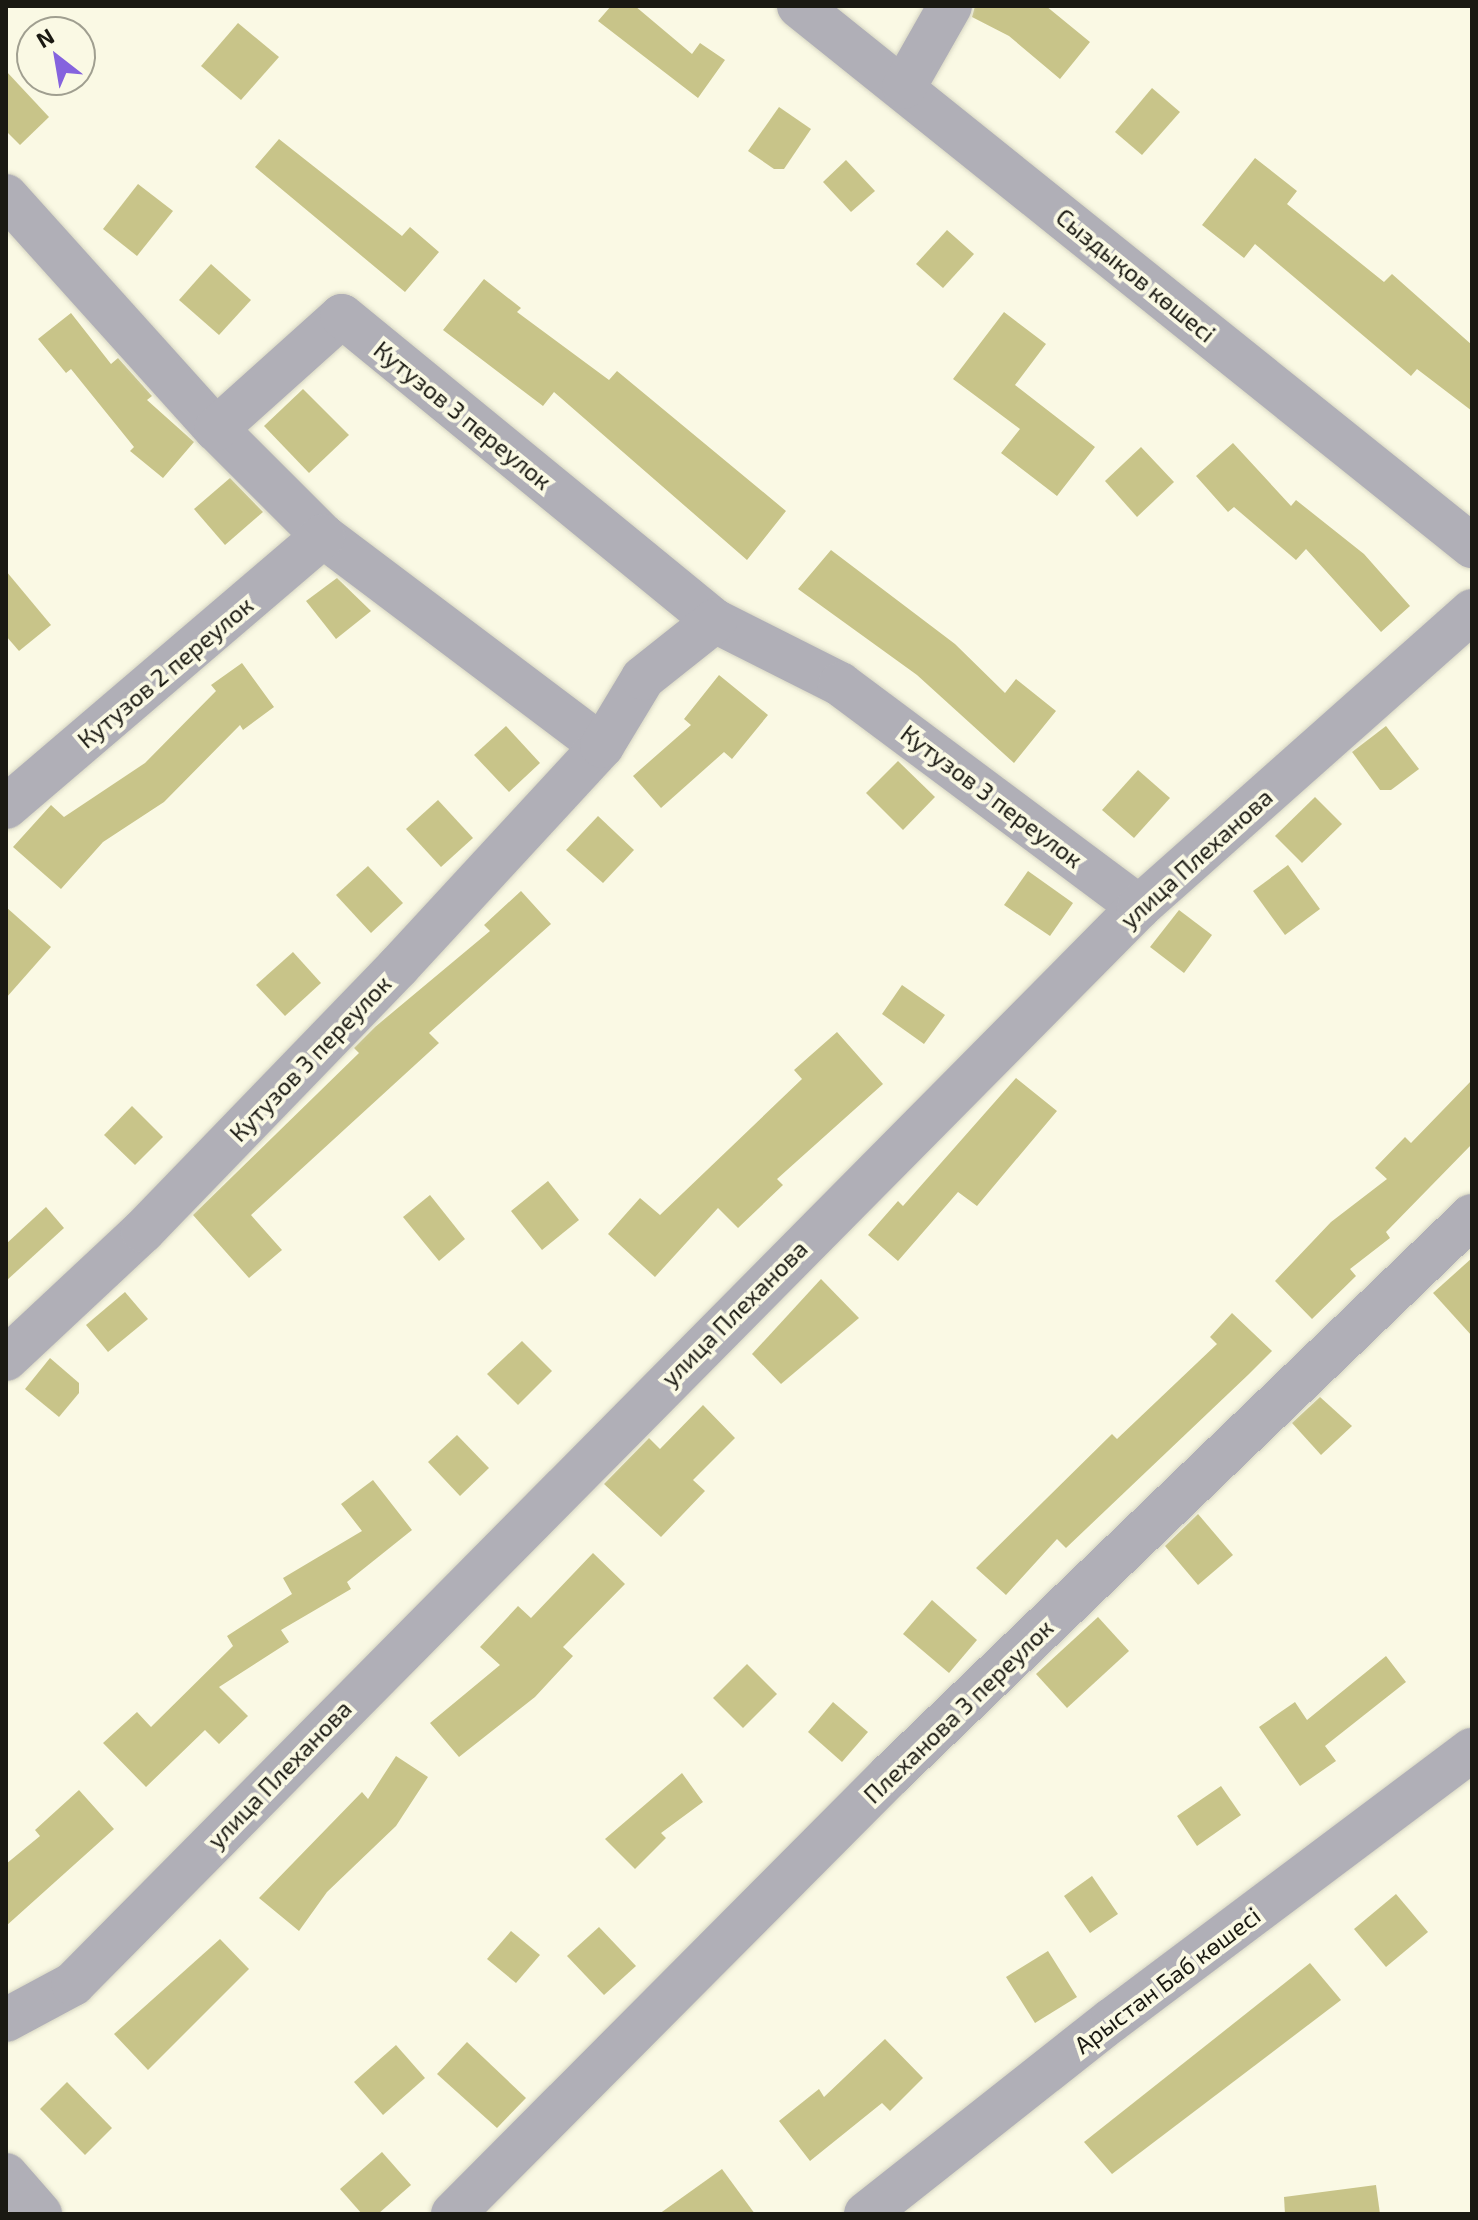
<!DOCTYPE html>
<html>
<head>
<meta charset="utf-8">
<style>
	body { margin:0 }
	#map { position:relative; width:1478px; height:2220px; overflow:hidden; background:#faf9e4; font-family:"Exo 2",sans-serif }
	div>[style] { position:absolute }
	.building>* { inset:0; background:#c8c489 }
	.roads { filter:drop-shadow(0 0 2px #d6d5c2) drop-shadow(0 0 2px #d6d5c2) }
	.minor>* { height:44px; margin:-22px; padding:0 22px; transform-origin:22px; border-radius:22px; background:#b0afb7 }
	span { translate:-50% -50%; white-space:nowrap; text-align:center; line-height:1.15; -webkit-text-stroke:8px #faf9e4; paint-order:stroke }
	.street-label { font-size:24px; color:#1a1912 }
	.frame { position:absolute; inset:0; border:8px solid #1a1912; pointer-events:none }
	.north { position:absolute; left:16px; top:16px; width:80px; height:80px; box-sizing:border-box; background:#faf9e4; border:2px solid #a09f90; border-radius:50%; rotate:329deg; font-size:22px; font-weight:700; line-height:32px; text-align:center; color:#1a1912 }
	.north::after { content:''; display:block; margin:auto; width:28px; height:36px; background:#8563de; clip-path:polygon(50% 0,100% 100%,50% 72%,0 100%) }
</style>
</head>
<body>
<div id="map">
	<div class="building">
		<div style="clip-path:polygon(611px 6px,635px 6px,692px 54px,700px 43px,725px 60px,698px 98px,598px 21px)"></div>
		<div style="clip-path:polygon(975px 6px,1046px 6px,1090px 42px,1060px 79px,1009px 36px,972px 17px)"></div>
		<div style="clip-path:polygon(238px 23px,279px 57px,241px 100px,201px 66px)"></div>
		<div style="clip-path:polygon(6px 71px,49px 117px,20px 145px,6px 131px)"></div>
		<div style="clip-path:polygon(1152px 88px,1180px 112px,1142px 155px,1115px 132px)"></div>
		<div style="clip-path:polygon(779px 107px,811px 129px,784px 169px,774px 169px,748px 151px)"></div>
		<div style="clip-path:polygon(279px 139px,402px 236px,410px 227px,439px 252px,405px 292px,255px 167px)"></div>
		<div style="clip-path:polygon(1255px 158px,1297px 191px,1287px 204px,1384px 282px,1392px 274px,1472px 345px,1472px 411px,1417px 369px,1411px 376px,1255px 244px,1244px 258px,1202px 225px)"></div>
		<div style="clip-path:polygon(846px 160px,875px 191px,851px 212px,823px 182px)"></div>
		<div style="clip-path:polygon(138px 184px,173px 211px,137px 256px,103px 229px)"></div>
		<div style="clip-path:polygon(947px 230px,974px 254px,943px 288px,916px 264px)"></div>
		<div style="clip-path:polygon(211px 264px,251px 300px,219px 335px,179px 300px)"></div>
		<div style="clip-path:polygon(484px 279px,521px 308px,517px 312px,609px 380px,617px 371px,786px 511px,747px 560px,554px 392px,543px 406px,443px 330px)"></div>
		<div style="clip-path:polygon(1004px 312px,1046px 344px,1015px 385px,1095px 447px,1057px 496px,1001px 453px,1020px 429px,953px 379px)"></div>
		<div style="clip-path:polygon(71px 313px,111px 364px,118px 358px,152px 396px,147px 400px,194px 442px,163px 478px,130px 451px,134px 447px,71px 369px,66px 373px,38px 339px)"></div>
		<div style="clip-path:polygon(303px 389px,349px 435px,309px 473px,264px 426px)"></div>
		<div style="clip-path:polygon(1233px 443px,1291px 506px,1296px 500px,1364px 554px,1410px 606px,1381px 632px,1306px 549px,1296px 560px,1234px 507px,1228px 512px,1196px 476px)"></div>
		<div style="clip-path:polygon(1141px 447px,1174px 482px,1137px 517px,1105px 481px)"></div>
		<div style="clip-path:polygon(230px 478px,263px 512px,225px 545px,194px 509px)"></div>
		<div style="clip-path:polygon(831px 550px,955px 644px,1005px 693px,1016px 679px,1056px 711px,1014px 763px,917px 675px,798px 589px)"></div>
		<div style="clip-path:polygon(6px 571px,51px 625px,19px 651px,6px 636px)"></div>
		<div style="clip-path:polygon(337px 578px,371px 611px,336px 639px,306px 601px)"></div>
		<div style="clip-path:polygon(242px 663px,274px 707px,243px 730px,240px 725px,164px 802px,103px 842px,61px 889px,13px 847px,51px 805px,64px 817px,145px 763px,216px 691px,211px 685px)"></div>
		<div style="clip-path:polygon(719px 675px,768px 715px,732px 759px,724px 752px,661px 808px,633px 776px,691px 725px,684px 719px)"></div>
		<div style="clip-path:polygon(506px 726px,540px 763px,509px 792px,474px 755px)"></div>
		<div style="clip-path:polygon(1386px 726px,1419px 769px,1391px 790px,1380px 790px,1352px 752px)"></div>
		<div style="clip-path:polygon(898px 761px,935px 797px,903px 830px,866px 793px)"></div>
		<div style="clip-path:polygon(1138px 770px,1170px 798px,1134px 838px,1102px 810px)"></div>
		<div style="clip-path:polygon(1315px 797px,1342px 824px,1302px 863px,1275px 836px)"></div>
		<div style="clip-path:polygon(438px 800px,473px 838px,441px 867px,406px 829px)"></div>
		<div style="clip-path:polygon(598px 816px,634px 850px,603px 883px,566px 850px)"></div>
		<div style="clip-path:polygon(1288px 865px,1320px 909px,1285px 935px,1253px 891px)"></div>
		<div style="clip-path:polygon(368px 866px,403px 903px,371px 933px,336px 895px)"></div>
		<div style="clip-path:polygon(1028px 871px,1073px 903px,1050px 936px,1004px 905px)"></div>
		<div style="clip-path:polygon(521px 891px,551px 924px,429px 1033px,439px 1043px,251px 1215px,282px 1250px,249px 1278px,193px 1215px,359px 1053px,354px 1048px,375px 1027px,490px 931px,484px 925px)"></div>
		<div style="clip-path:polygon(6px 907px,51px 947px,6px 998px)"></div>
		<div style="clip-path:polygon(1179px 910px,1212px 935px,1184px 973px,1150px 947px)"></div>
		<div style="clip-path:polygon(293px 952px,321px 983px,285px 1016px,256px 985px)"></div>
		<div style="clip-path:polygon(902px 985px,945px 1015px,924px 1044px,882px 1014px)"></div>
		<div style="clip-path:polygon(837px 1032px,883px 1084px,777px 1179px,783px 1185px,738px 1228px,718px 1208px,655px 1277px,608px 1234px,640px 1198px,660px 1215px,802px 1079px,794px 1070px)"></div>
		<div style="clip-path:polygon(1016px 1078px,1057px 1111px,977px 1206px,958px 1192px,898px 1261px,868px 1235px,898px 1201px,903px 1206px)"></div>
		<div style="clip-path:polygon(1472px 1080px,1472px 1144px,1386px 1232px,1390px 1238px,1350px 1269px,1356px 1276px,1312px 1319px,1275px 1281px,1331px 1222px,1387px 1179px,1375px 1168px,1405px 1137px,1411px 1143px)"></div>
		<div style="clip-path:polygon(132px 1106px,163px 1137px,135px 1165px,104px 1135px)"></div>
		<div style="clip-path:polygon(548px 1181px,579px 1220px,542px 1250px,511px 1211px)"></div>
		<div style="clip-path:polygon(430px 1195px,465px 1239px,439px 1261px,403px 1217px)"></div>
		<div style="clip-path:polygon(46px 1207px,64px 1228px,6px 1281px,6px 1244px)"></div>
		<div style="clip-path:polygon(1472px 1258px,1472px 1336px,1433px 1293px)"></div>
		<div style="clip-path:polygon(821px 1279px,859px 1318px,781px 1384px,752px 1354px)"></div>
		<div style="clip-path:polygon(125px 1292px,148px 1319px,108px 1352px,86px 1325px)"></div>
		<div style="clip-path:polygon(1232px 1313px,1272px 1351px,1249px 1374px,1066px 1548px,1057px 1539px,1006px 1595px,976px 1568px,1112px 1434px,1117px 1439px,1217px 1344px,1210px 1337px)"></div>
		<div style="clip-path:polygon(522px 1341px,552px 1371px,518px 1405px,487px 1374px)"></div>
		<div style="clip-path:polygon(50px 1358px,79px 1383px,79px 1393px,59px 1417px,25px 1389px)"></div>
		<div style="clip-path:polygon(1320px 1397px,1352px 1426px,1321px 1455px,1292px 1423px)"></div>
		<div style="clip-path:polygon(703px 1405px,735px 1438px,693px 1480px,705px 1491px,661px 1537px,604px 1484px,649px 1438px,660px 1449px)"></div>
		<div style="clip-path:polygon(457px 1435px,489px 1468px,460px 1496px,428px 1462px)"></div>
		<div style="clip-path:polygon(373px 1480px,412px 1530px,347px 1582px,351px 1589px,281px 1630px,289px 1642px,219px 1687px,248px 1716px,219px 1744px,205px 1730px,146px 1787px,103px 1743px,137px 1712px,151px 1727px,233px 1646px,227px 1636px,292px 1594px,283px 1578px,362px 1531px,341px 1504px)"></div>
		<div style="clip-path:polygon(1198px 1514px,1233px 1555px,1198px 1585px,1165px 1546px)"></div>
		<div style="clip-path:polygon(593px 1553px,625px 1584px,563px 1647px,573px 1656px,535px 1697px,459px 1757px,430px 1723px,500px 1665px,480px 1647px,518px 1606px,531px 1618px)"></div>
		<div style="clip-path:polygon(932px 1600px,977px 1640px,949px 1673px,903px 1634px)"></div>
		<div style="clip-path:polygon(1098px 1617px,1129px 1651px,1067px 1708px,1036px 1674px)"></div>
		<div style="clip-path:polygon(1386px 1656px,1406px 1682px,1325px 1746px,1336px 1761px,1300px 1786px,1259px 1727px,1295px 1702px,1307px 1720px)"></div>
		<div style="clip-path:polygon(747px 1664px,777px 1694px,743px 1728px,713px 1698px)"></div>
		<div style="clip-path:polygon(833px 1702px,868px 1732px,842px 1762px,808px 1732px)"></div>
		<div style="clip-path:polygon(396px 1756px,428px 1777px,396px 1826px,327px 1892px,299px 1931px,259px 1898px,362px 1792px,368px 1799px)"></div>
		<div style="clip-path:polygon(682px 1773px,703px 1802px,661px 1833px,666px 1838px,635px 1869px,605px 1839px)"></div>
		<div style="clip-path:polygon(1221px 1786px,1241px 1815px,1197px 1846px,1177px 1816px)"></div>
		<div style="clip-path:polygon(79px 1790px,114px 1829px,6px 1926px,6px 1864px,40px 1836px,35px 1830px)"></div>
		<div style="clip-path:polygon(1092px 1876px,1118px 1914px,1090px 1933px,1064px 1896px)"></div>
		<div style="clip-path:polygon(1396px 1894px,1428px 1932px,1386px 1967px,1354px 1929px)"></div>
		<div style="clip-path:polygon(599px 1927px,636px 1966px,604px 1995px,567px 1956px)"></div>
		<div style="clip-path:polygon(511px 1931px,540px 1955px,516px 1983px,487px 1959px)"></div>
		<div style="clip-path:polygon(220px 1939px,249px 1969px,148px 2070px,114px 2034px)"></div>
		<div style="clip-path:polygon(1048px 1951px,1077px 1997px,1035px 2023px,1006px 1977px)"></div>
		<div style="clip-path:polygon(1310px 1963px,1341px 2000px,1112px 2174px,1084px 2142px)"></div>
		<div style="clip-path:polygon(885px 2039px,923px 2078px,890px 2111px,882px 2103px,810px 2161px,779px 2121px,819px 2089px,824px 2097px)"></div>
		<div style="clip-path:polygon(467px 2042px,526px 2098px,497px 2128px,437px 2074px)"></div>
		<div style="clip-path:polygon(396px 2045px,425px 2078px,383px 2115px,354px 2082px)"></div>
		<div style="clip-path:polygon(67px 2082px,112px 2128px,85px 2155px,40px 2109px)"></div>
		<div style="clip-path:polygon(382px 2152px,411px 2185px,378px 2214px,362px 2214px,340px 2189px)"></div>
		<div style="clip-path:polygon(722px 2169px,755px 2214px,659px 2214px)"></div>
		<div style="clip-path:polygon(1376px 2185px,1380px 2214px,1285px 2214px,1284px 2197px)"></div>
	</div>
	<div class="roads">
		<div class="minor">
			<div style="left:799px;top:6px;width:863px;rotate:38.74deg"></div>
			<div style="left:904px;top:87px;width:93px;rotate:-60.4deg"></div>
			<div style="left:6px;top:196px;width:314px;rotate:48deg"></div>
			<div style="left:216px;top:429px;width:151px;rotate:45deg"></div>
			<div style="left:323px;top:536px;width:349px;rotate:37deg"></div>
			<div style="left:216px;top:429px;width:169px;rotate:-41.9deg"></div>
			<div style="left:342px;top:316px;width:482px;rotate:39.3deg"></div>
			<div style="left:715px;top:621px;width:140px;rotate:26.7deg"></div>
			<div style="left:840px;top:684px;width:373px;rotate:36.7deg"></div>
			<div style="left:6px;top:807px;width:417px;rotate:-40.5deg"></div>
			<div style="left:6px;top:1359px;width:187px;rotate:-43.1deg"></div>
			<div style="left:143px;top:1231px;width:367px;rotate:-46deg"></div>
			<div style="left:398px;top:967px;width:301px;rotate:-47.3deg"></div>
			<div style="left:602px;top:746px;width:79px;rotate:-58.9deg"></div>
			<div style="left:643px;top:678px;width:92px;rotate:-38.4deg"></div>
			<div style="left:6px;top:2020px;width:76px;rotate:-28.2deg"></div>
			<div style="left:73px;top:1984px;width:1515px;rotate:-45.29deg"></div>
			<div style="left:1139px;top:907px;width:446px;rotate:-41.6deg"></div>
			<div style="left:6px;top:2175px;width:52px;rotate:48.9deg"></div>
			<div style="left:453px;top:2214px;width:619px;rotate:-45.13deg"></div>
			<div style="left:890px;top:1775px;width:807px;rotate:-43.85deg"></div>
			<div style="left:866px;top:2214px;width:313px;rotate:-38.3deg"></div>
			<div style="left:1112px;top:2020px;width:450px;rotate:-36.9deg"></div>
		</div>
	</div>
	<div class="street-label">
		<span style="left:1136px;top:275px;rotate:39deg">Сыздықов көшесі</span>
		<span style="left:463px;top:415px;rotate:39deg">Кутузов 3 переулок</span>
		<span style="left:165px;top:672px;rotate:-40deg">Кутузов 2 переулок</span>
		<span style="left:992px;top:796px;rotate:37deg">Кутузов 3 переулок</span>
		<span style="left:1196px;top:858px;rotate:-42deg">улица Плеханова</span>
		<span style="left:310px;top:1058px;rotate:-46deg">Кутузов 3 переулок</span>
		<span style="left:734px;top:1313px;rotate:-45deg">улица Плеханова</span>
		<span style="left:958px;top:1711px;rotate:-44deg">Плеханова 3 переулок</span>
		<span style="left:279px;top:1774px;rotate:-46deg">улица Плеханова</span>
		<span style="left:1167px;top:1980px;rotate:-37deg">Арыстан Баб көшесі</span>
	</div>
	<div class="frame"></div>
	<div class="north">N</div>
</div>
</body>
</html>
